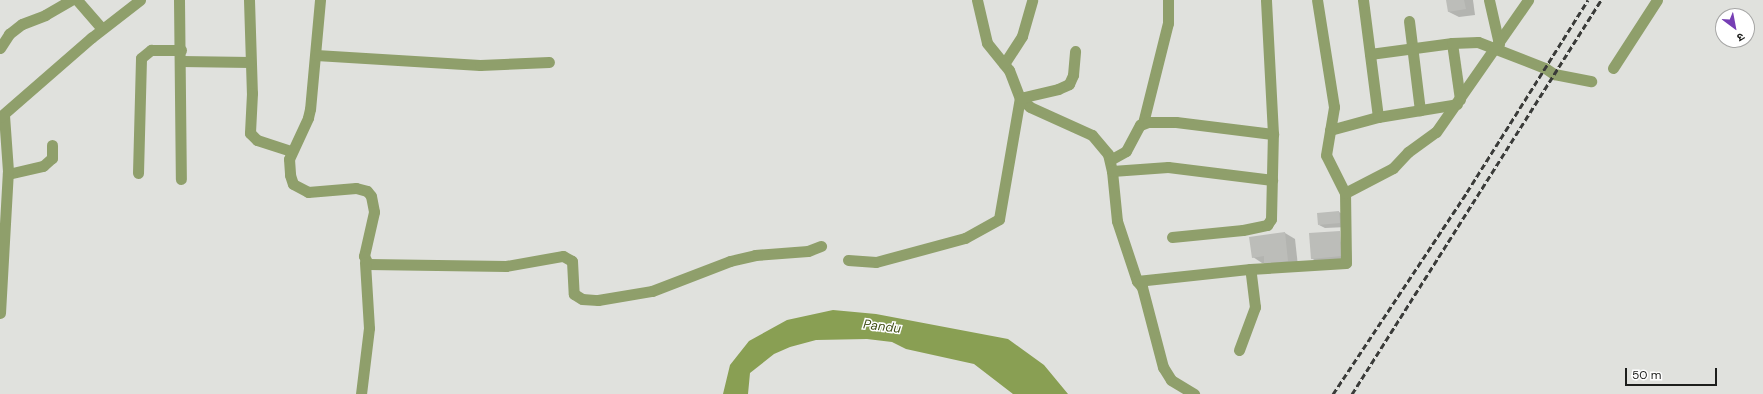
<!DOCTYPE html>
<html>
<head>
<meta charset="utf-8">
<style>
	body { margin:0 }
	#map { position:relative; width:1763px; height:394px; overflow:hidden; background:#e0e1dd; font-family:"DM Sans","Noto Sans Devanagari",sans-serif }
	div>[style] { position:absolute }
	.water>* { inset:0; background:#899f53 }
	.shadow>* { inset:0; background:#0003 }
	.building>* { inset:0; background:#bcbdb9 }
	.minor>* { height:11px; margin:-5.5px; padding:0 5.5px; transform-origin:5.5px; border-radius:5.5px; background:#8f9f6b }
	.tertiary>* { height:11px; margin:-5.5px; padding:0 5.5px; transform-origin:5.5px; border-radius:5.5px; background:#8f9f6b }
	.rail>* { height:3px; margin-top:-1.5px; transform-origin:0; background:repeating-linear-gradient(90deg,#3a3b39 0 6px,transparent 0 9px) }
	span { translate:-50% -50%; white-space:nowrap; text-align:center; line-height:1.15; -webkit-text-stroke:3px #fff; paint-order:stroke }
	.water-label { font-size:13px; color:#44521a; font-style:italic }
	.north { position:absolute; left:1715px; top:8px; width:40px; height:40px; box-sizing:border-box; background:#fff; border:1px solid #a5a5a4; border-radius:50%; rotate:148deg; font-size:11px; font-weight:700; line-height:16px; text-align:center; color:#1d1e1c }
	.north::after { content:''; display:block; margin:auto; width:14px; height:18px; background:#763eb4; clip-path:polygon(50% 0,100% 100%,50% 72%,0 100%) }
	.scale { position:absolute; left:1625px; top:368px; width:92px; height:18px; box-sizing:border-box; border:2px solid #1d1e1c; border-top:0; padding-left:5px; font-size:12px; line-height:14px; white-space:nowrap; color:#1d1e1c; -webkit-text-stroke:3px #fff; paint-order:stroke }
</style>
</head>
<body>
<div id="map">
	<div class="water">
		<div style="clip-path:polygon(833px 310px,876px 314px,1008px 339px,1044px 365px,1068px 394px,1013px 394px,974px 364px,906px 349px,892px 342px,867px 339px,816px 340px,790px 347px,774px 354px,750px 373px,748px 394px,723px 394px,730px 365px,749px 341px,787px 320px)"></div>
	</div>
	<div class="shadow">
		<div style="clip-path:polygon(1447px 0,1473px 0,1475px 15px,1459px 17px,1449px 12px)"></div>
		<div style="clip-path:polygon(1339px 212px,1346px 216px,1347px 227px,1325px 228px,1319px 225px)"></div>
		<div style="clip-path:polygon(1285px 233px,1295px 239px,1298px 266px,1262px 263px,1253px 257px)"></div>
		<div style="clip-path:polygon(1350px 237px,1352px 261px,1321px 264px,1311px 258px)"></div>
	</div>
	<div class="building">
		<div style="clip-path:polygon(1446px 0,1464px 0,1466px 9px,1448px 12px)"></div>
		<div style="clip-path:polygon(1339px 211px,1340px 223px,1318px 225px,1317px 213px)"></div>
		<div style="clip-path:polygon(1340px 231px,1342px 256px,1311px 259px,1309px 233px)"></div>
		<div style="clip-path:polygon(1285px 232px,1288px 261px,1264px 264px,1264px 256px,1252px 258px,1249px 237px)"></div>
	</div>
	<div class="minor">
		<div style="left:77px;top:0;width:38px;rotate:49deg"></div>
		<div style="left:179px;top:0;width:179px;rotate:89.4deg"></div>
		<div style="left:249px;top:0;width:93px;rotate:88.2deg"></div>
		<div style="left:252px;top:93px;width:40px;rotate:92.9deg"></div>
		<div style="left:250px;top:133px;width:10px;rotate:45deg"></div>
		<div style="left:257px;top:140px;width:36px;rotate:18deg"></div>
		<div style="left:320px;top:0;width:109px;rotate:95.2deg"></div>
		<div style="left:310px;top:109px;width:9px;rotate:103deg"></div>
		<div style="left:308px;top:118px;width:45px;rotate:114.9deg"></div>
		<div style="left:289px;top:159px;width:16px;rotate:86deg"></div>
		<div style="left:290px;top:175px;width:9px;rotate:72deg"></div>
		<div style="left:293px;top:184px;width:17px;rotate:28deg"></div>
		<div style="left:308px;top:192px;width:48px;rotate:-4.8deg"></div>
		<div style="left:356px;top:188px;width:11px;rotate:15deg"></div>
		<div style="left:367px;top:191px;width:6px;rotate:51deg"></div>
		<div style="left:371px;top:196px;width:16px;rotate:79deg"></div>
		<div style="left:374px;top:212px;width:45px;rotate:102.8deg"></div>
		<div style="left:364px;top:256px;width:9px;rotate:63deg"></div>
		<div style="left:368px;top:264px;width:138px;rotate:0.8deg"></div>
		<div style="left:506px;top:266px;width:58px;rotate:-10deg"></div>
		<div style="left:563px;top:256px;width:10px;rotate:29deg"></div>
		<div style="left:572px;top:261px;width:33px;rotate:87deg"></div>
		<div style="left:574px;top:294px;width:9px;rotate:32deg"></div>
		<div style="left:582px;top:299px;width:16px;rotate:4deg"></div>
		<div style="left:598px;top:300px;width:55px;rotate:-9.5deg"></div>
		<div style="left:652px;top:291px;width:84px;rotate:-21deg"></div>
		<div style="left:730px;top:261px;width:26px;rotate:-13deg"></div>
		<div style="left:755px;top:255px;width:53px;rotate:-4.3deg"></div>
		<div style="left:808px;top:251px;width:14px;rotate:-21deg"></div>
		<div style="left:977px;top:0;width:44px;rotate:76.9deg"></div>
		<div style="left:987px;top:43px;width:35px;rotate:51deg"></div>
		<div style="left:1009px;top:70px;width:30px;rotate:69deg"></div>
		<div style="left:1020px;top:98px;width:13px;rotate:42deg"></div>
		<div style="left:1030px;top:107px;width:68px;rotate:24.3deg"></div>
		<div style="left:1092px;top:135px;width:25px;rotate:50deg"></div>
		<div style="left:1108px;top:154px;width:17px;rotate:77deg"></div>
		<div style="left:1112px;top:171px;width:50px;rotate:84.3deg"></div>
		<div style="left:1117px;top:221px;width:63px;rotate:71.6deg"></div>
		<div style="left:1137px;top:281px;width:8px;rotate:50deg"></div>
		<div style="left:1142px;top:287px;width:83px;rotate:75.3deg"></div>
		<div style="left:1163px;top:367px;width:15px;rotate:58deg"></div>
		<div style="left:1171px;top:380px;width:27px;rotate:31deg"></div>
		<div style="left:1363px;top:0;width:118px;rotate:82.7deg"></div>
		<div style="left:1489px;top:0;width:45px;rotate:77.2deg"></div>
		<div style="left:1409px;top:21px;width:90px;rotate:83deg"></div>
		<div style="left:1452px;top:43px;width:57px;rotate:81.9deg"></div>
		<div style="left:0;top:48px;width:17px;rotate:-57deg"></div>
		<div style="left:9px;top:34px;width:16px;rotate:-38deg"></div>
		<div style="left:22px;top:24px;width:25px;rotate:-21deg"></div>
		<div style="left:45px;top:15px;width:30px;rotate:-30deg"></div>
		<div style="left:1370px;top:54px;width:83px;rotate:-7.6deg"></div>
		<div style="left:1452px;top:43px;width:26px;rotate:-2deg"></div>
		<div style="left:1478px;top:42px;width:72px;rotate:21.2deg"></div>
		<div style="left:1545px;top:68px;width:11px;rotate:34deg"></div>
		<div style="left:1554px;top:74px;width:38px;rotate:11deg"></div>
		<div style="left:316px;top:55px;width:164px;rotate:3.5deg"></div>
		<div style="left:480px;top:65px;width:69px;rotate:-2.5deg"></div>
		<div style="left:181px;top:61px;width:69px;rotate:0.8deg"></div>
		<div style="left:1004px;top:64px;width:33px;rotate:-57deg"></div>
		<div style="left:1022px;top:36px;width:37px;rotate:-74deg"></div>
		<div style="left:1613px;top:68px;width:81px;rotate:-57.1deg"></div>
		<div style="left:1143px;top:123px;width:103px;rotate:-76deg"></div>
		<div style="left:1168px;top:23px;width:23px;rotate:-90deg"></div>
		<div style="left:1330px;top:130px;width:50px;rotate:-15.2deg"></div>
		<div style="left:1378px;top:117px;width:80px;rotate:-9.3deg"></div>
		<div style="left:1110px;top:160px;width:18px;rotate:-29deg"></div>
		<div style="left:1126px;top:151px;width:30px;rotate:-62deg"></div>
		<div style="left:1140px;top:125px;width:9px;rotate:-21deg"></div>
		<div style="left:1148px;top:122px;width:28px"></div>
		<div style="left:1176px;top:122px;width:98px;rotate:7.1deg"></div>
		<div style="left:1112px;top:171px;width:56px;rotate:-4.1deg"></div>
		<div style="left:1168px;top:167px;width:105px;rotate:7.1deg"></div>
		<div style="left:138px;top:173px;width:115px;rotate:-88.5deg"></div>
		<div style="left:141px;top:58px;width:13px;rotate:-39deg"></div>
		<div style="left:151px;top:50px;width:30px"></div>
		<div style="left:8px;top:174px;width:36px;rotate:-13deg"></div>
		<div style="left:43px;top:166px;width:12px;rotate:-42deg"></div>
		<div style="left:52px;top:158px;width:13px;rotate:-90deg"></div>
		<div style="left:1345px;top:193px;width:54px;rotate:-27.5deg"></div>
		<div style="left:1393px;top:168px;width:22px;rotate:-47deg"></div>
		<div style="left:1408px;top:152px;width:34px;rotate:-36deg"></div>
		<div style="left:1436px;top:132px;width:161px;rotate:-55.1deg"></div>
		<div style="left:1172px;top:237px;width:71px;rotate:-5.6deg"></div>
		<div style="left:1243px;top:230px;width:25px;rotate:-12deg"></div>
		<div style="left:1267px;top:225px;width:7px;rotate:-56deg"></div>
		<div style="left:1271px;top:219px;width:85px;rotate:-88.7deg"></div>
		<div style="left:1273px;top:134px;width:134px;rotate:-93deg"></div>
		<div style="left:848px;top:260px;width:28px;rotate:4deg"></div>
		<div style="left:876px;top:262px;width:92px;rotate:-15.1deg"></div>
		<div style="left:965px;top:238px;width:39px;rotate:-29deg"></div>
		<div style="left:999px;top:219px;width:123px;rotate:-80.2deg"></div>
		<div style="left:1020px;top:98px;width:39px;rotate:-13deg"></div>
		<div style="left:1058px;top:89px;width:12px;rotate:-24deg"></div>
		<div style="left:1069px;top:84px;width:10px;rotate:-66deg"></div>
		<div style="left:1073px;top:75px;width:24px;rotate:-85deg"></div>
		<div style="left:1137px;top:281px;width:114px;rotate:-6.1deg"></div>
		<div style="left:1250px;top:269px;width:96px;rotate:-3.6deg"></div>
		<div style="left:1346px;top:263px;width:70px;rotate:-90.8deg"></div>
		<div style="left:1345px;top:193px;width:42px;rotate:-116.6deg"></div>
		<div style="left:1326px;top:155px;width:49px;rotate:-80.5deg"></div>
		<div style="left:1334px;top:107px;width:108px;rotate:-99deg"></div>
		<div style="left:0;top:313px;width:142px;rotate:-86.8deg"></div>
		<div style="left:8px;top:171px;width:56px;rotate:-94.1deg"></div>
		<div style="left:1239px;top:350px;width:46px;rotate:-69.6deg"></div>
		<div style="left:1255px;top:307px;width:38px;rotate:-97deg"></div>
		<div style="left:361px;top:394px;width:66px;rotate:-83.1deg"></div>
		<div style="left:369px;top:328px;width:66px;rotate:-93.5deg"></div>
	</div>
	<div class="tertiary">
		<div style="left:0;top:117px;width:121px;rotate:-41deg"></div>
		<div style="left:91px;top:38px;width:62px;rotate:-37.8deg"></div>
	</div>
	<div class="rail">
		<div style="left:1333px;top:394px;width:242px;rotate:-56.4deg"></div>
		<div style="left:1467px;top:192px;width:227px;rotate:-57.8deg"></div>
		<div style="left:1352px;top:394px;width:466px;rotate:-57.7deg"></div>
	</div>
	<div class="water-label">
		<span style="left:882px;top:327px;rotate:7deg">Pandu</span>
	</div>
	<div class="north">उ</div>
	<div class="scale">50 m</div>
</div>
</body>
</html>
